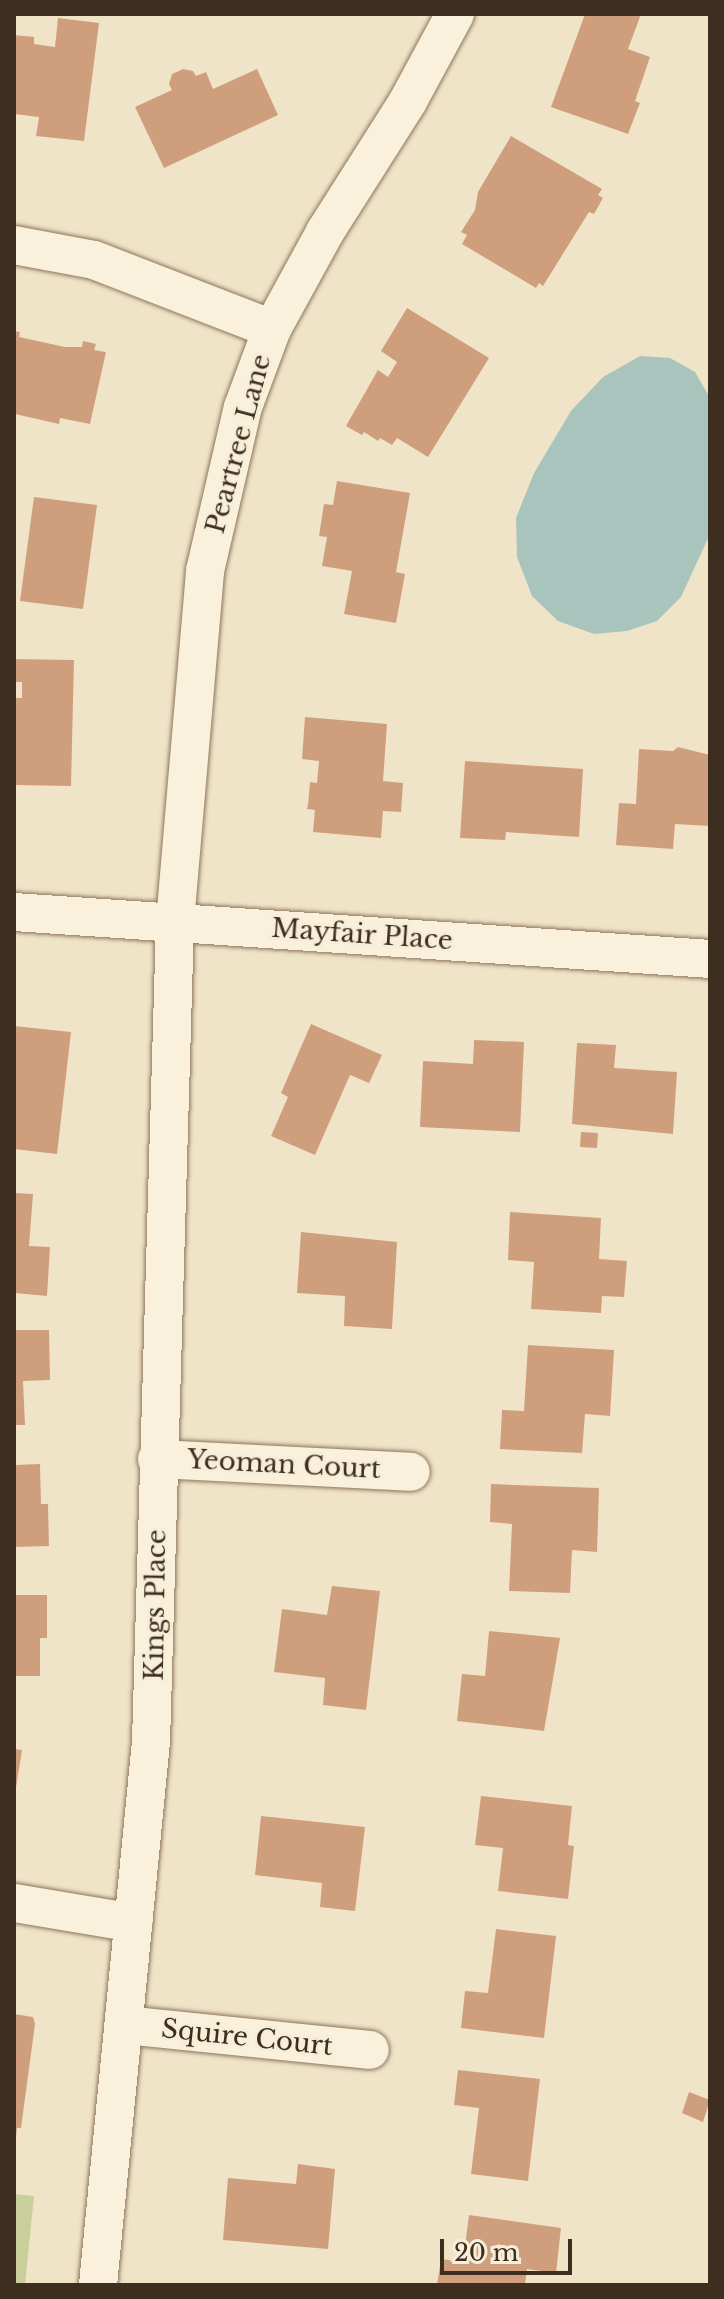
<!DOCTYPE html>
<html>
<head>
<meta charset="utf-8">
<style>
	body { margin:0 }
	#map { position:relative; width:724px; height:2299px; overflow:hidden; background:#f0e4c8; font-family:"Libre Baskerville",serif }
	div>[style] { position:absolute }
	.green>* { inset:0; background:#c9cf9b }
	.water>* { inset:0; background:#a9c4bc }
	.building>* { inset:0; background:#cf9f7d }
	.roads { filter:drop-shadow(0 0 2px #8d765c) drop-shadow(0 0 2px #8d765c) }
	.street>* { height:38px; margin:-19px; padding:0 19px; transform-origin:19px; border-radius:19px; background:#faf1dc }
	span { translate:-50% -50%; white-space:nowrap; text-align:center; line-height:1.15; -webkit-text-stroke:6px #f7eed8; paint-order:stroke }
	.street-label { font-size:26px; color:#3d2e20 }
	.frame { position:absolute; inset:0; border:16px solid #3d2e20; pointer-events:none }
	.scale { position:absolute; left:440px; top:2239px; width:132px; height:36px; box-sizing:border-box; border:4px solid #3d2e20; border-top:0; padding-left:10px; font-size:24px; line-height:28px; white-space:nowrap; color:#3d2e20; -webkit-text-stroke:6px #f7eed8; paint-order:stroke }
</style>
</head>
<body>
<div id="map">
	<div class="green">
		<div style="clip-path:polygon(14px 2194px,34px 2196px,25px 2285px,14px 2285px)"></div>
	</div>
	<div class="water">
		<div style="clip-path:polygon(640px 356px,670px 358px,695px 372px,710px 398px,710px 534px,681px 597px,657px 621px,627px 631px,594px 634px,558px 621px,532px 596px,517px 557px,516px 518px,534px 473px,571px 411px,603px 377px)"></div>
	</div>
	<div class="building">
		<div style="clip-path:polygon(585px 14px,641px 14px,628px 49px,650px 57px,635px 101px,640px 103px,628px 134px,551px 107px)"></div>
		<div style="clip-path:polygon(58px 18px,99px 23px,84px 141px,36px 136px,39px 117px,14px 114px,14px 35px,34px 37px,34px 44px,55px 47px)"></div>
		<div style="clip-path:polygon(183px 69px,193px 71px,196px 76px,206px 72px,213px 89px,257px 69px,278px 115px,164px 168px,135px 107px,172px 90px,169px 84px,172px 74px)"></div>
		<div style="clip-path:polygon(511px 136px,602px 189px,598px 195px,603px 198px,594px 214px,589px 212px,543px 286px,539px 283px,536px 288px,462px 244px,467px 235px,461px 232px,475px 210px,478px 192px)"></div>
		<div style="clip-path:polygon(407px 308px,489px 358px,428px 457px,397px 438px,392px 445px,380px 438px,378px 441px,364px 432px,362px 435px,346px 426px,378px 370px,388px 377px,397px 362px,381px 351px)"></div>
		<div style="clip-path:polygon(14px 331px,20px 332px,19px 337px,65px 347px,82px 347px,83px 341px,96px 344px,94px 350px,106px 352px,90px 424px,60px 418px,59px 424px,15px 414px)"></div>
		<div style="clip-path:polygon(337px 481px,410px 493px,396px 572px,405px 574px,396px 623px,344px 614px,352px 571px,322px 566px,327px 537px,319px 536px,324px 504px,333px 505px)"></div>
		<div style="clip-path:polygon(34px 497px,97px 505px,83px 609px,20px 601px)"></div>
		<div style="clip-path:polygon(14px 659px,74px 660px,71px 786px,14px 785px,14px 698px,22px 698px,22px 682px,14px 682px)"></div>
		<div style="clip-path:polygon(305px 717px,387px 724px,383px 781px,403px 783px,401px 812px,383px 811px,381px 838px,313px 832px,315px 810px,307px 809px,308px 805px,310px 782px,317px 783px,319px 761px,302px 759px)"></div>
		<div style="clip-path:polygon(678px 747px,710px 755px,710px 826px,675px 824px,673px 849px,616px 845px,619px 803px,636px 804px,639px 749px,673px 751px)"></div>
		<div style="clip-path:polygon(465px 761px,583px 769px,579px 837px,506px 832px,505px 840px,460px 838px)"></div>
		<div style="clip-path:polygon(311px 1024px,382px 1055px,369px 1083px,350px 1075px,315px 1155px,271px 1136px,288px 1097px,281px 1093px)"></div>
		<div style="clip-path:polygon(14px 1026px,71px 1032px,57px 1154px,14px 1149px)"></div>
		<div style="clip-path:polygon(474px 1040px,524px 1042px,520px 1132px,420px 1127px,423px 1061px,473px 1064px)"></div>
		<div style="clip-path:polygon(577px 1043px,616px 1045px,614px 1068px,677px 1072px,673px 1134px,572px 1124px)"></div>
		<div style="clip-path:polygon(581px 1132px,598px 1133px,597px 1148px,580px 1147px)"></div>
		<div style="clip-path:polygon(14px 1193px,33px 1194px,29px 1246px,50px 1247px,47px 1296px,14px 1293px)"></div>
		<div style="clip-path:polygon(510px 1212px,601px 1218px,599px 1259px,627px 1261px,624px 1297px,602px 1296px,601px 1313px,531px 1309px,534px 1262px,508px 1260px)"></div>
		<div style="clip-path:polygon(301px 1232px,397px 1242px,392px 1329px,344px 1326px,345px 1296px,297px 1293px)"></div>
		<div style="clip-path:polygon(14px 1330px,49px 1330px,50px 1380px,23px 1381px,25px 1425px,14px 1425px)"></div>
		<div style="clip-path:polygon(528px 1345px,614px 1350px,610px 1416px,585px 1414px,582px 1453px,500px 1449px,502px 1410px,524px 1411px)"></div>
		<div style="clip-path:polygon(40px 1464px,41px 1504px,48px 1504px,49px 1546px,14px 1547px,14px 1465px)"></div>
		<div style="clip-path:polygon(491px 1484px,599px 1488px,597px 1552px,572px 1550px,570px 1593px,509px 1591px,512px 1524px,490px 1522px)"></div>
		<div style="clip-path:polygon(332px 1586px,380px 1591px,366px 1710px,323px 1705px,325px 1678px,274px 1672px,282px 1609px,327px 1615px)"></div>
		<div style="clip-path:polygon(14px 1595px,47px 1595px,47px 1638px,40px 1638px,40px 1676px,14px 1676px)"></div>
		<div style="clip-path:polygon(489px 1631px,560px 1638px,544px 1731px,457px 1721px,462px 1674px,485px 1676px)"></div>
		<div style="clip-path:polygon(14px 1749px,22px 1750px,16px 1788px,14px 1788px)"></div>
		<div style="clip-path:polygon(481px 1796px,572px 1806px,568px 1845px,574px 1846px,568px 1899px,498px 1891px,503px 1848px,475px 1845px)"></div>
		<div style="clip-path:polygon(261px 1816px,365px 1827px,355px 1911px,320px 1907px,322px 1883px,255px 1875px)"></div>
		<div style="clip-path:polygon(496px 1929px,556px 1936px,544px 2038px,461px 2028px,465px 1991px,488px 1993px)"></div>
		<div style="clip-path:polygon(14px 2014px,33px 2017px,35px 2024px,21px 2128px,17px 2128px,16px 2137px)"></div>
		<div style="clip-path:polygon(458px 2070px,540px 2079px,528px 2181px,471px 2174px,479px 2108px,454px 2105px)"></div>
		<div style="clip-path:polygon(689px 2092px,710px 2100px,703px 2122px,682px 2113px)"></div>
		<div style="clip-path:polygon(298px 2164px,335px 2169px,328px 2249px,223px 2240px,228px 2178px,296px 2184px)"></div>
		<div style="clip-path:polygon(469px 2215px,561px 2228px,556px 2273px,527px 2269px,525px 2285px,437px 2285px,441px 2259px,463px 2262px)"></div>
	</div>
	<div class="roads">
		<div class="street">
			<div style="left:14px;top:245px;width:81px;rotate:10.6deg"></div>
			<div style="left:94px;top:260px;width:191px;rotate:21.2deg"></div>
			<div style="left:14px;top:912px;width:698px;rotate:3.86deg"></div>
			<div style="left:157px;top:1459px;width:254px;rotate:2.9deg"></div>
			<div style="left:14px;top:1903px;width:121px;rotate:9.5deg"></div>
			<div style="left:125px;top:2025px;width:246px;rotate:5.8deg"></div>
			<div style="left:98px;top:2285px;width:546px;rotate:-84.43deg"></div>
			<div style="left:151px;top:1742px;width:820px;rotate:-88.32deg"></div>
			<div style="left:175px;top:922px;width:352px;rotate:-85.1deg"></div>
			<div style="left:205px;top:571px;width:168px;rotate:-77deg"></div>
			<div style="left:243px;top:407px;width:83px;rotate:-69.6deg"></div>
			<div style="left:272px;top:329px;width:111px;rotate:-61.3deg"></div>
			<div style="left:325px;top:232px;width:155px;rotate:-57.6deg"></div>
			<div style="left:408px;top:101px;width:99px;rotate:-61.6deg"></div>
		</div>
	</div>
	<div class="street-label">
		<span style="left:239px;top:444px;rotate:-75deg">Peartree Lane</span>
		<span style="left:362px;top:935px;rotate:4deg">Mayfair Place</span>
		<span style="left:284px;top:1465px;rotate:3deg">Yeoman Court</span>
		<span style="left:156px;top:1605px;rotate:-89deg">Kings Place</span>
		<span style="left:247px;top:2038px;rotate:6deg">Squire Court</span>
	</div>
	<div class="frame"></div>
	<div class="scale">20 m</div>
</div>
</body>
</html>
